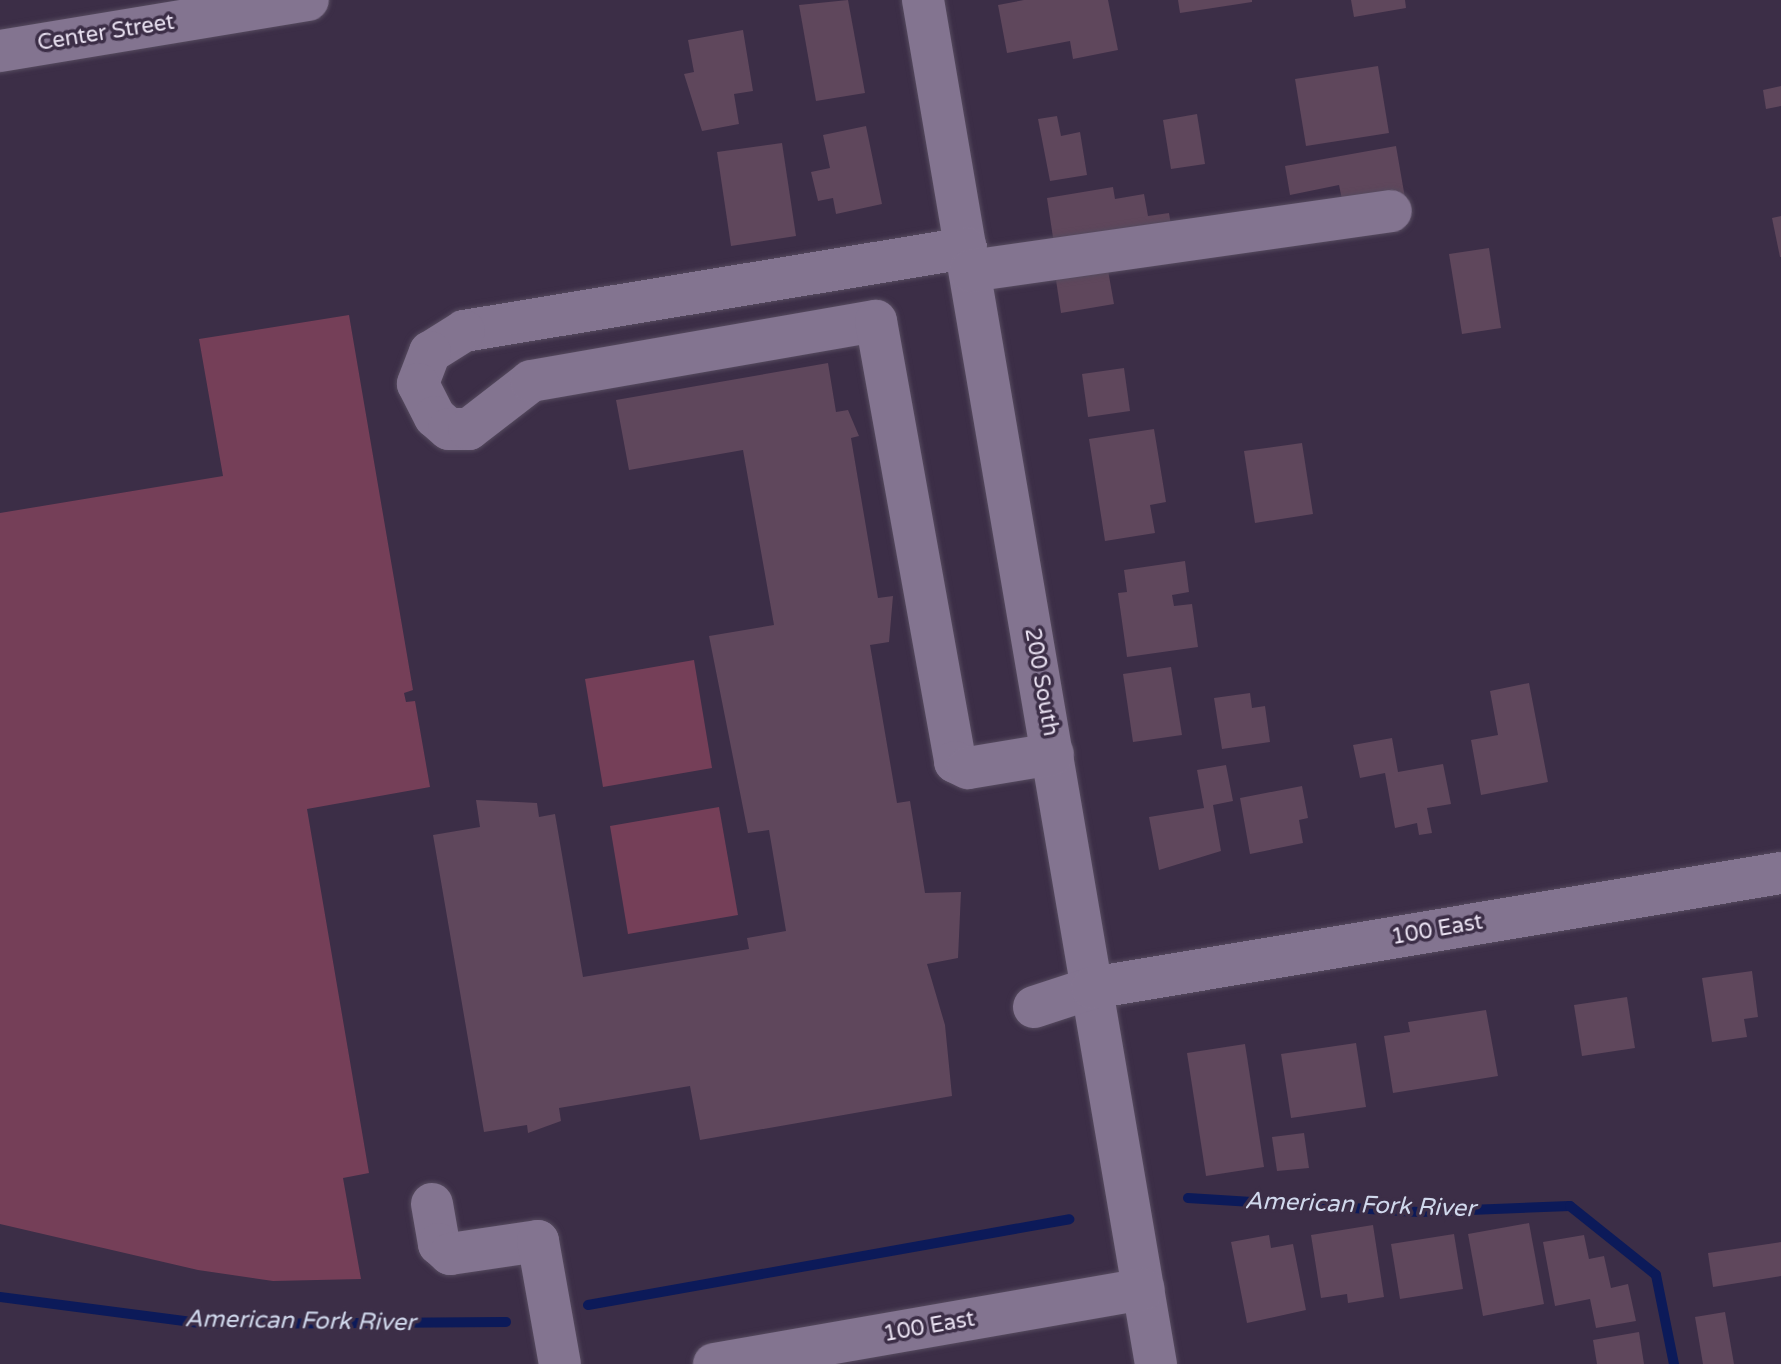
<!DOCTYPE html>
<html>
<head>
<meta charset="utf-8">
<style>
	body { margin:0 }
	#map { position:relative; width:1781px; height:1364px; overflow:hidden; background:#3c2e47; font-family:"Varela Round",sans-serif }
	div>[style] { position:absolute }
	.green>* { inset:0; background:#753f58 }
	.stream>* { height:10px; margin:-5px; padding:0 5px; transform-origin:5px; border-radius:5px; background:#0c1a59 }
	.building>* { inset:0; background:#5f475c }
	.roads { filter:drop-shadow(0 0 2px #564b5f) drop-shadow(0 0 2px #564b5f) }
	.minor>* { height:42px; margin:-21px; padding:0 21px; transform-origin:21px; border-radius:21px; background:#837490 }
	span { translate:-50% -50%; white-space:nowrap; text-align:center; line-height:1.15; -webkit-text-stroke:7px #3c2e47; paint-order:stroke }
	.street-label { font-size:22px; color:#e9e1f1 }
	.water-label { font-size:24px; color:#d0d8ec; font-style:italic }
</style>
</head>
<body>
<div id="map">
	<div class="green">
		<div style="clip-path:polygon(349px 315px,413px 690px,404px 693px,406px 702px,415px 701px,430px 787px,307px 809px,369px 1173px,343px 1178px,361px 1279px,273px 1281px,198px 1270px,0 1224px,0 513px,223px 476px,199px 339px)"></div>
		<div style="clip-path:polygon(694px 660px,712px 768px,603px 787px,585px 679px)"></div>
		<div style="clip-path:polygon(719px 807px,738px 915px,628px 934px,610px 826px)"></div>
	</div>
	<div class="stream">
		<div style="left:1188px;top:1198px;width:231px;rotate:3.5deg"></div>
		<div style="left:1419px;top:1212px;width:151px;rotate:-2.3deg"></div>
		<div style="left:1570px;top:1206px;width:110px;rotate:38.7deg"></div>
		<div style="left:1656px;top:1275px;width:91px;rotate:78.6deg"></div>
		<div style="left:0;top:1297px;width:209px;rotate:7.4deg"></div>
		<div style="left:207px;top:1324px;width:299px;rotate:-0.4deg"></div>
		<div style="left:588px;top:1305px;width:489px;rotate:-10.1deg"></div>
	</div>
	<div class="building">
		<div style="clip-path:polygon(848px 0,865px 93px,816px 101px,799px 5px)"></div>
		<div style="clip-path:polygon(1024px 0,1108px 0,1118px 50px,1073px 59px,1070px 41px,1007px 53px,998px 5px)"></div>
		<div style="clip-path:polygon(1178px 0,1252px 0,1252px 2px,1180px 13px)"></div>
		<div style="clip-path:polygon(1351px 0,1405px 0,1406px 8px,1354px 17px)"></div>
		<div style="clip-path:polygon(743px 30px,753px 91px,734px 94px,739px 124px,702px 131px,684px 74px,694px 72px,688px 40px)"></div>
		<div style="clip-path:polygon(1378px 66px,1389px 133px,1306px 146px,1295px 79px)"></div>
		<div style="clip-path:polygon(1781px 86px,1781px 106px,1766px 109px,1763px 90px)"></div>
		<div style="clip-path:polygon(1197px 114px,1205px 164px,1171px 169px,1163px 120px)"></div>
		<div style="clip-path:polygon(1057px 116px,1061px 136px,1080px 132px,1087px 175px,1050px 181px,1038px 119px)"></div>
		<div style="clip-path:polygon(866px 126px,882px 204px,836px 214px,833px 198px,818px 201px,811px 172px,830px 168px,823px 135px)"></div>
		<div style="clip-path:polygon(782px 143px,796px 236px,731px 246px,717px 152px)"></div>
		<div style="clip-path:polygon(1396px 146px,1405px 198px,1344px 209px,1339px 185px,1290px 195px,1285px 166px)"></div>
		<div style="clip-path:polygon(1113px 187px,1115px 199px,1144px 194px,1148px 216px,1169px 213px,1172px 231px,1054px 244px,1047px 198px)"></div>
		<div style="clip-path:polygon(1781px 216px,1781px 257px,1780px 257px,1772px 218px)"></div>
		<div style="clip-path:polygon(1489px 248px,1501px 328px,1462px 334px,1449px 254px)"></div>
		<div style="clip-path:polygon(1106px 259px,1114px 304px,1061px 313px,1054px 267px)"></div>
		<div style="clip-path:polygon(828px 363px,836px 412px,848px 410px,859px 436px,851px 438px,878px 598px,893px 596px,889px 642px,870px 645px,897px 803px,910px 801px,925px 893px,961px 892px,958px 958px,927px 964px,945px 1025px,952px 1096px,700px 1140px,690px 1086px,559px 1108px,561px 1121px,528px 1133px,527px 1125px,484px 1132px,433px 835px,480px 827px,476px 800px,537px 803px,539px 817px,555px 814px,583px 977px,749px 949px,747px 938px,786px 931px,769px 830px,748px 833px,709px 636px,774px 625px,743px 450px,629px 470px,616px 400px)"></div>
		<div style="clip-path:polygon(1124px 368px,1130px 411px,1088px 417px,1082px 374px)"></div>
		<div style="clip-path:polygon(1154px 429px,1166px 502px,1150px 505px,1155px 533px,1105px 541px,1089px 439px)"></div>
		<div style="clip-path:polygon(1302px 443px,1313px 514px,1255px 523px,1244px 451px)"></div>
		<div style="clip-path:polygon(1185px 561px,1189px 592px,1172px 595px,1174px 606px,1192px 604px,1198px 647px,1127px 657px,1118px 593px,1127px 592px,1124px 570px)"></div>
		<div style="clip-path:polygon(1171px 667px,1182px 735px,1133px 742px,1123px 674px)"></div>
		<div style="clip-path:polygon(1529px 683px,1548px 782px,1481px 795px,1471px 740px,1498px 735px,1490px 691px)"></div>
		<div style="clip-path:polygon(1250px 693px,1252px 708px,1265px 706px,1270px 742px,1222px 749px,1214px 698px)"></div>
		<div style="clip-path:polygon(1392px 738px,1398px 772px,1443px 764px,1451px 804px,1427px 808px,1432px 833px,1419px 835px,1417px 823px,1395px 828px,1385px 773px,1360px 778px,1353px 745px)"></div>
		<div style="clip-path:polygon(1226px 765px,1233px 801px,1213px 805px,1221px 851px,1159px 870px,1149px 817px,1204px 808px,1197px 770px)"></div>
		<div style="clip-path:polygon(1302px 786px,1308px 818px,1299px 820px,1303px 843px,1250px 854px,1240px 798px)"></div>
		<div style="clip-path:polygon(1752px 971px,1758px 1017px,1744px 1019px,1747px 1037px,1712px 1042px,1702px 978px)"></div>
		<div style="clip-path:polygon(1627px 997px,1635px 1048px,1582px 1056px,1574px 1005px)"></div>
		<div style="clip-path:polygon(1486px 1010px,1498px 1076px,1393px 1093px,1384px 1036px,1410px 1032px,1408px 1022px)"></div>
		<div style="clip-path:polygon(1356px 1043px,1366px 1107px,1291px 1118px,1281px 1054px)"></div>
		<div style="clip-path:polygon(1245px 1044px,1264px 1167px,1206px 1176px,1187px 1053px)"></div>
		<div style="clip-path:polygon(1304px 1133px,1309px 1168px,1277px 1171px,1272px 1137px)"></div>
		<div style="clip-path:polygon(1529px 1223px,1544px 1304px,1483px 1316px,1468px 1234px)"></div>
		<div style="clip-path:polygon(1373px 1225px,1384px 1297px,1348px 1303px,1347px 1294px,1321px 1298px,1311px 1235px)"></div>
		<div style="clip-path:polygon(1454px 1234px,1463px 1289px,1400px 1299px,1391px 1244px)"></div>
		<div style="clip-path:polygon(1269px 1235px,1271px 1248px,1293px 1244px,1306px 1310px,1247px 1323px,1231px 1242px)"></div>
		<div style="clip-path:polygon(1584px 1235px,1589px 1259px,1604px 1256px,1611px 1288px,1628px 1284px,1636px 1321px,1596px 1328px,1590px 1299px,1555px 1306px,1543px 1242px)"></div>
		<div style="clip-path:polygon(1781px 1242px,1781px 1276px,1713px 1287px,1708px 1253px)"></div>
		<div style="clip-path:polygon(1725px 1312px,1734px 1364px,1703px 1364px,1695px 1317px)"></div>
		<div style="clip-path:polygon(1639px 1332px,1644px 1364px,1597px 1364px,1593px 1340px)"></div>
	</div>
	<div class="roads">
		<div class="minor">
			<div style="left:923px;top:0;width:1384px;rotate:80.31deg"></div>
			<div style="left:0;top:51px;width:312px;rotate:-9.4deg"></div>
			<div style="left:966px;top:248px;width:509px;rotate:170.61deg"></div>
			<div style="left:464px;top:331px;width:40px;rotate:148deg"></div>
			<div style="left:430px;top:352px;width:34px;rotate:111deg"></div>
			<div style="left:418px;top:384px;width:37px;rotate:63deg"></div>
			<div style="left:435px;top:417px;width:18px;rotate:41deg"></div>
			<div style="left:449px;top:429px;width:20px"></div>
			<div style="left:469px;top:429px;width:78px;rotate:-37.7deg"></div>
			<div style="left:531px;top:381px;width:350px;rotate:-9.9deg"></div>
			<div style="left:876px;top:321px;width:448px;rotate:79.8deg"></div>
			<div style="left:955px;top:762px;width:14px;rotate:25deg"></div>
			<div style="left:968px;top:768px;width:86px;rotate:-9.4deg"></div>
			<div style="left:970px;top:271px;width:425px;rotate:-8.1deg"></div>
			<div style="left:1034px;top:1007px;width:61px;rotate:-18.1deg"></div>
			<div style="left:1092px;top:988px;width:699px;rotate:-9.48deg"></div>
			<div style="left:432px;top:1204px;width:41px;rotate:80.1deg"></div>
			<div style="left:439px;top:1244px;width:15px;rotate:42deg"></div>
			<div style="left:450px;top:1254px;width:89px;rotate:-8.4deg"></div>
			<div style="left:538px;top:1241px;width:125px;rotate:79.9deg"></div>
			<div style="left:714px;top:1364px;width:436px;rotate:-9.9deg"></div>
		</div>
	</div>
	<div class="street-label">
		<span style="left:106px;top:33px;rotate:-9deg">Center Street</span>
		<span style="left:1041px;top:682px;rotate:80deg">200 South</span>
		<span style="left:1437px;top:930px;rotate:-10deg">100 East</span>
		<span style="left:929px;top:1327px;rotate:-10deg">100 East</span>
	</div>
	<div class="water-label">
		<span style="left:1360px;top:1205px;rotate:2deg">American Fork River</span>
		<span style="left:300px;top:1321px;rotate:1deg">American Fork River</span>
	</div>
</div>
</body>
</html>
